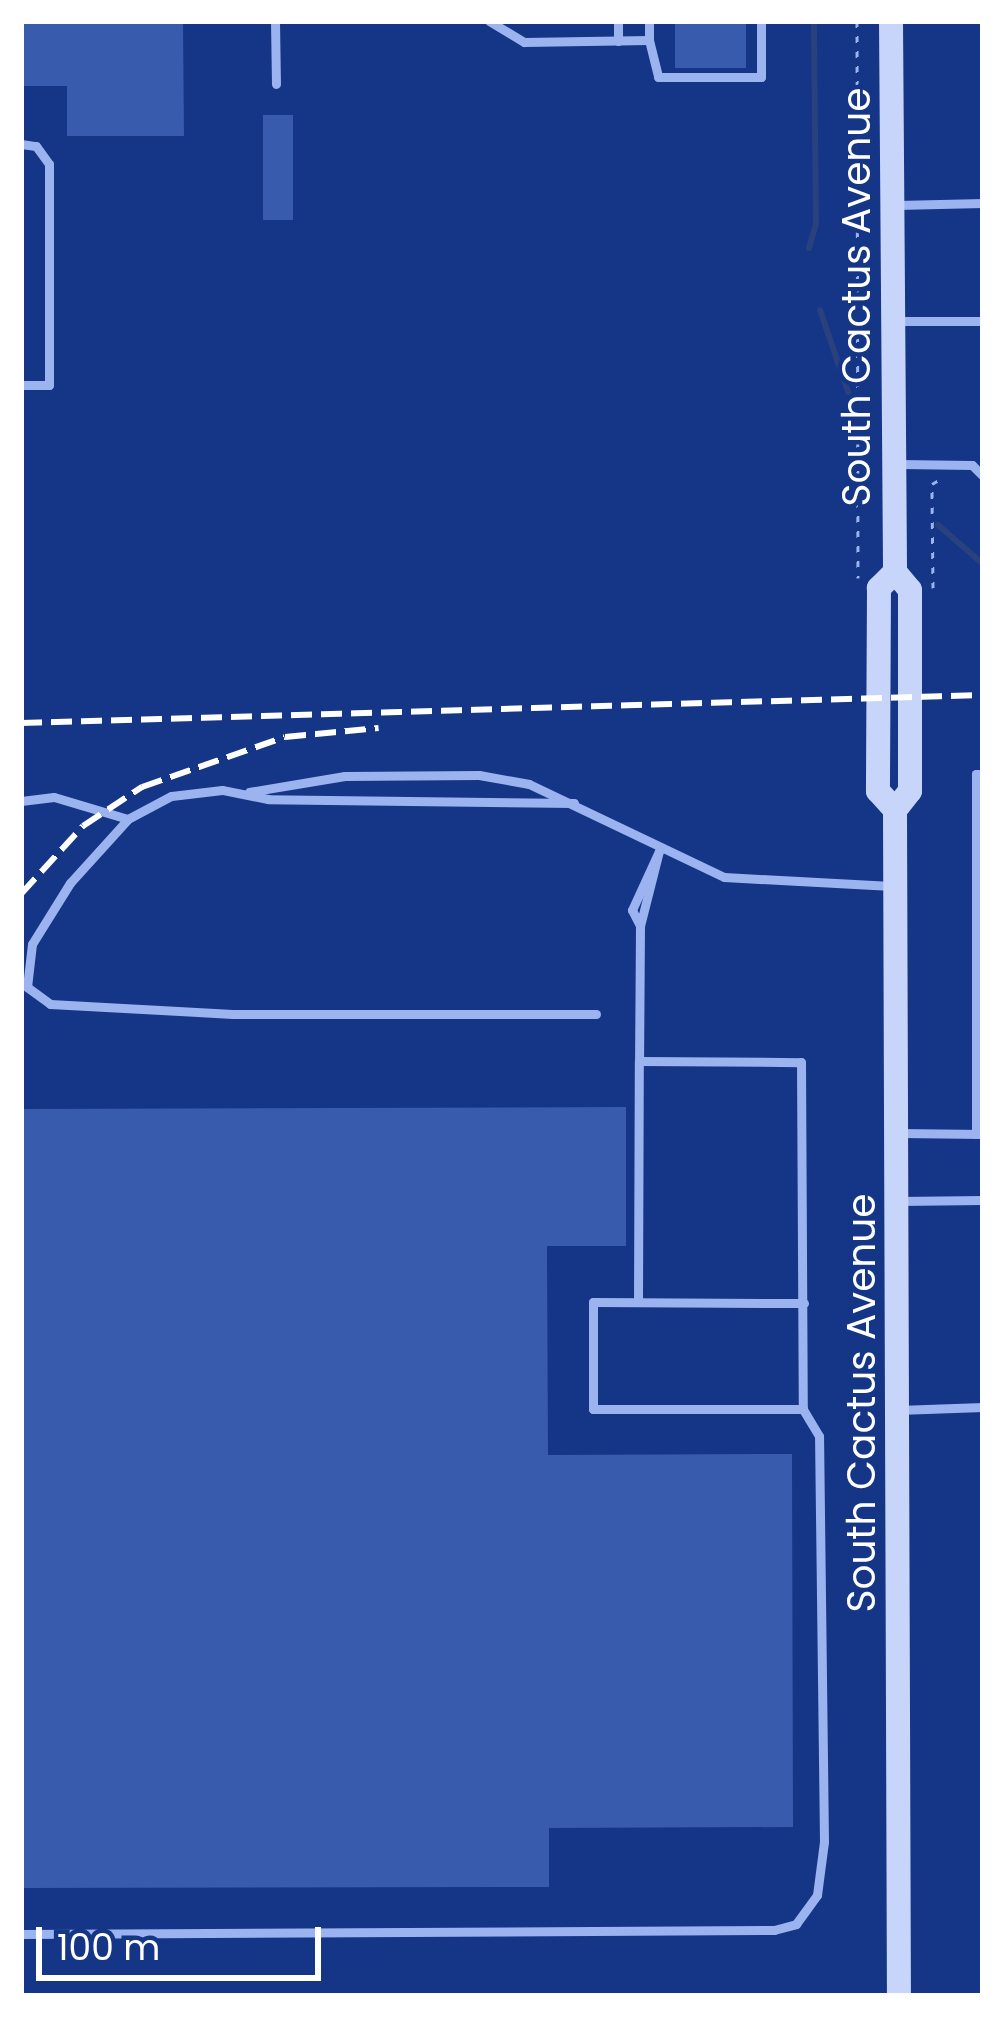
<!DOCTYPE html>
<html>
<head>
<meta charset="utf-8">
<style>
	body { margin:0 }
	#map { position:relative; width:1004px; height:2017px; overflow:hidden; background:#153586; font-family:Poppins,sans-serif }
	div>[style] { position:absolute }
	.stream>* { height:6px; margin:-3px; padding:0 3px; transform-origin:3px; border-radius:3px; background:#29417d }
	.building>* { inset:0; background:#395bae }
	.path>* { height:3px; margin-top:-1.5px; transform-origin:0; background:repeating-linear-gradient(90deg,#9bb3ee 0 6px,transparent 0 15px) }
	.lane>* { height:9px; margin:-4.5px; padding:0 4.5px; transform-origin:4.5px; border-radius:4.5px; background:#9bb3ee }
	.secondary>* { height:24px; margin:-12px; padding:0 12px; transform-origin:12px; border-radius:12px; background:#c8d5fa }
	.rail>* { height:6px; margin-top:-3px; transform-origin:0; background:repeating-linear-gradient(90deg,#fff 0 21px,transparent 0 30px) }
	span { translate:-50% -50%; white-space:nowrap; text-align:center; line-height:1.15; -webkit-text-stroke:9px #153586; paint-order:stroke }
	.street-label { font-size:39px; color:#fff }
	.frame { position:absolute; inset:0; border:24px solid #fff; pointer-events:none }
	.scale { position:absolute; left:36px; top:1927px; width:285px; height:54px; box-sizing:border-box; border:6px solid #fff; border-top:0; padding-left:15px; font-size:36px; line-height:42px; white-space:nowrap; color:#fff; -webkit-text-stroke:9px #153586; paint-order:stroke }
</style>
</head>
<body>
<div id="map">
	<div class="stream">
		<div style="left:809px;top:248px;width:25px;rotate:-74deg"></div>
		<div style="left:816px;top:224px;width:203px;rotate:-90.6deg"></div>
		<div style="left:820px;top:310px;width:87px;rotate:71.1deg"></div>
		<div style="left:938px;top:525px;width:60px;rotate:40.9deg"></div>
	</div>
	<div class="building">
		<div style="clip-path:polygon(21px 21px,183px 21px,184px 136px,67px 136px,67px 86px,21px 86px)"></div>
		<div style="clip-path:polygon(675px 21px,746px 21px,746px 68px,675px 68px)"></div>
		<div style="clip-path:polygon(263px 115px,293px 115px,293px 220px,263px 220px)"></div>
		<div style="clip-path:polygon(626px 1107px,626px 1246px,547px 1246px,548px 1455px,792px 1454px,793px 1827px,549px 1828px,549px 1887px,21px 1888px,21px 1109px)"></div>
	</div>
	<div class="path">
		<div style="left:857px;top:21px;width:557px;rotate:89.9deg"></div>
		<div style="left:933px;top:588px;width:104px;rotate:-90.6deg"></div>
		<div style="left:932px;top:484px;width:14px;rotate:-30deg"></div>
	</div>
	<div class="lane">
		<div style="left:275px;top:21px;width:63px;rotate:89.1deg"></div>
		<div style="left:489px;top:21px;width:41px;rotate:31deg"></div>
		<div style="left:524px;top:42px;width:125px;rotate:-0.9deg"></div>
		<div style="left:649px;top:40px;width:38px;rotate:76deg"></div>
		<div style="left:658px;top:77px;width:103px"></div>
		<div style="left:761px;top:77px;width:56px;rotate:-90deg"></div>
		<div style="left:618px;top:21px;width:20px;rotate:90deg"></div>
		<div style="left:649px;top:21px;width:19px;rotate:90deg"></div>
		<div style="left:21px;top:144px;width:15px;rotate:8deg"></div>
		<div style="left:36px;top:146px;width:22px;rotate:54deg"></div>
		<div style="left:49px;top:164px;width:221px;rotate:90deg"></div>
		<div style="left:49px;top:385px;width:28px;rotate:180deg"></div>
		<div style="left:897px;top:205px;width:86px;rotate:-1.3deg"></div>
		<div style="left:898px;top:321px;width:85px"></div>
		<div style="left:900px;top:464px;width:72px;rotate:0.8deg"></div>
		<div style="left:972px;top:465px;width:16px;rotate:45deg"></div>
		<div style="left:249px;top:792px;width:97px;rotate:-9.5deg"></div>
		<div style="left:345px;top:776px;width:134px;rotate:-0.4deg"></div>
		<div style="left:479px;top:775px;width:51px;rotate:10.2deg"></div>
		<div style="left:529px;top:784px;width:216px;rotate:25.5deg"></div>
		<div style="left:724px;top:877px;width:168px;rotate:3.1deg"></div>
		<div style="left:21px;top:801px;width:33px;rotate:-7deg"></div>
		<div style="left:54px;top:797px;width:77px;rotate:16.6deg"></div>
		<div style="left:574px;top:803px;width:306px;rotate:-179.3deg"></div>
		<div style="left:268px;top:799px;width:47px;rotate:-168.9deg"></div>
		<div style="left:222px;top:790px;width:51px;rotate:173.3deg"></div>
		<div style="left:171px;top:796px;width:49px;rotate:151.9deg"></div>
		<div style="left:128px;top:819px;width:86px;rotate:132.2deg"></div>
		<div style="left:70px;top:883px;width:72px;rotate:121.9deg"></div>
		<div style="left:32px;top:944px;width:43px;rotate:96.6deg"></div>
		<div style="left:27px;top:987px;width:29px;rotate:36deg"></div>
		<div style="left:50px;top:1004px;width:183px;rotate:3.1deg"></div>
		<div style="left:233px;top:1014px;width:363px"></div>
		<div style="left:659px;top:851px;width:65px;rotate:114.6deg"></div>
		<div style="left:632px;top:910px;width:18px;rotate:63deg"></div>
		<div style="left:640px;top:926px;width:135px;rotate:90.4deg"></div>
		<div style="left:639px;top:1061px;width:162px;rotate:0.4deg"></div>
		<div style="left:801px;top:1062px;width:347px;rotate:89.7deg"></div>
		<div style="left:640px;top:926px;width:77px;rotate:-75.8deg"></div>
		<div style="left:898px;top:1133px;width:85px;rotate:0.7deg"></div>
		<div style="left:976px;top:1134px;width:360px;rotate:-90deg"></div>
		<div style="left:976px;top:774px;width:7px"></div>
		<div style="left:898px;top:1201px;width:85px;rotate:-0.7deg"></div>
		<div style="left:638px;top:1302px;width:241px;rotate:-89.8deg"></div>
		<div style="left:898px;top:1410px;width:85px;rotate:-2deg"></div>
		<div style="left:21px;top:1934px;width:753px;rotate:-0.3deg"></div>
		<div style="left:774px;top:1930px;width:23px;rotate:-15deg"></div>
		<div style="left:796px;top:1924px;width:36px;rotate:-54deg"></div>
		<div style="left:817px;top:1895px;width:53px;rotate:-82.5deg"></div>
		<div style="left:824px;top:1842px;width:406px;rotate:-90.7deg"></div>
		<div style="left:819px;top:1436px;width:31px;rotate:-121deg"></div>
		<div style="left:803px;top:1409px;width:210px;rotate:180deg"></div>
		<div style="left:593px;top:1409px;width:107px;rotate:-90deg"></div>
		<div style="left:593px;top:1302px;width:211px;rotate:0.3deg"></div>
	</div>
	<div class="secondary">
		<div style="left:891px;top:21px;width:551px;rotate:89.58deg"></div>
		<div style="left:895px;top:572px;width:23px;rotate:50deg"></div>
		<div style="left:910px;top:590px;width:201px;rotate:90deg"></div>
		<div style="left:910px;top:791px;width:24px;rotate:128deg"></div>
		<div style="left:895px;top:810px;width:1186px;rotate:89.81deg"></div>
		<div style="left:895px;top:572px;width:23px;rotate:135deg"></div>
		<div style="left:879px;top:588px;width:203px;rotate:90.3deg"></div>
		<div style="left:878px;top:791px;width:25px;rotate:48deg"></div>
	</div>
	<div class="rail">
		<div style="left:21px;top:723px;width:962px;rotate:-1.67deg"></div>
		<div style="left:21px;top:894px;width:92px;rotate:-47.6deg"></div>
		<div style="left:83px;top:826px;width:71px;rotate:-33.5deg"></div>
		<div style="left:142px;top:787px;width:151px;rotate:-19.3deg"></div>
		<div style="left:285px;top:737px;width:94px;rotate:-5.5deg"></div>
	</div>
	<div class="street-label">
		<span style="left:857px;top:297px;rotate:-90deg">South Cactus Avenue</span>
		<span style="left:862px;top:1403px;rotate:-90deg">South Cactus Avenue</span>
	</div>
	<div class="frame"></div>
	<div class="scale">100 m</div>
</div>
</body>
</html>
